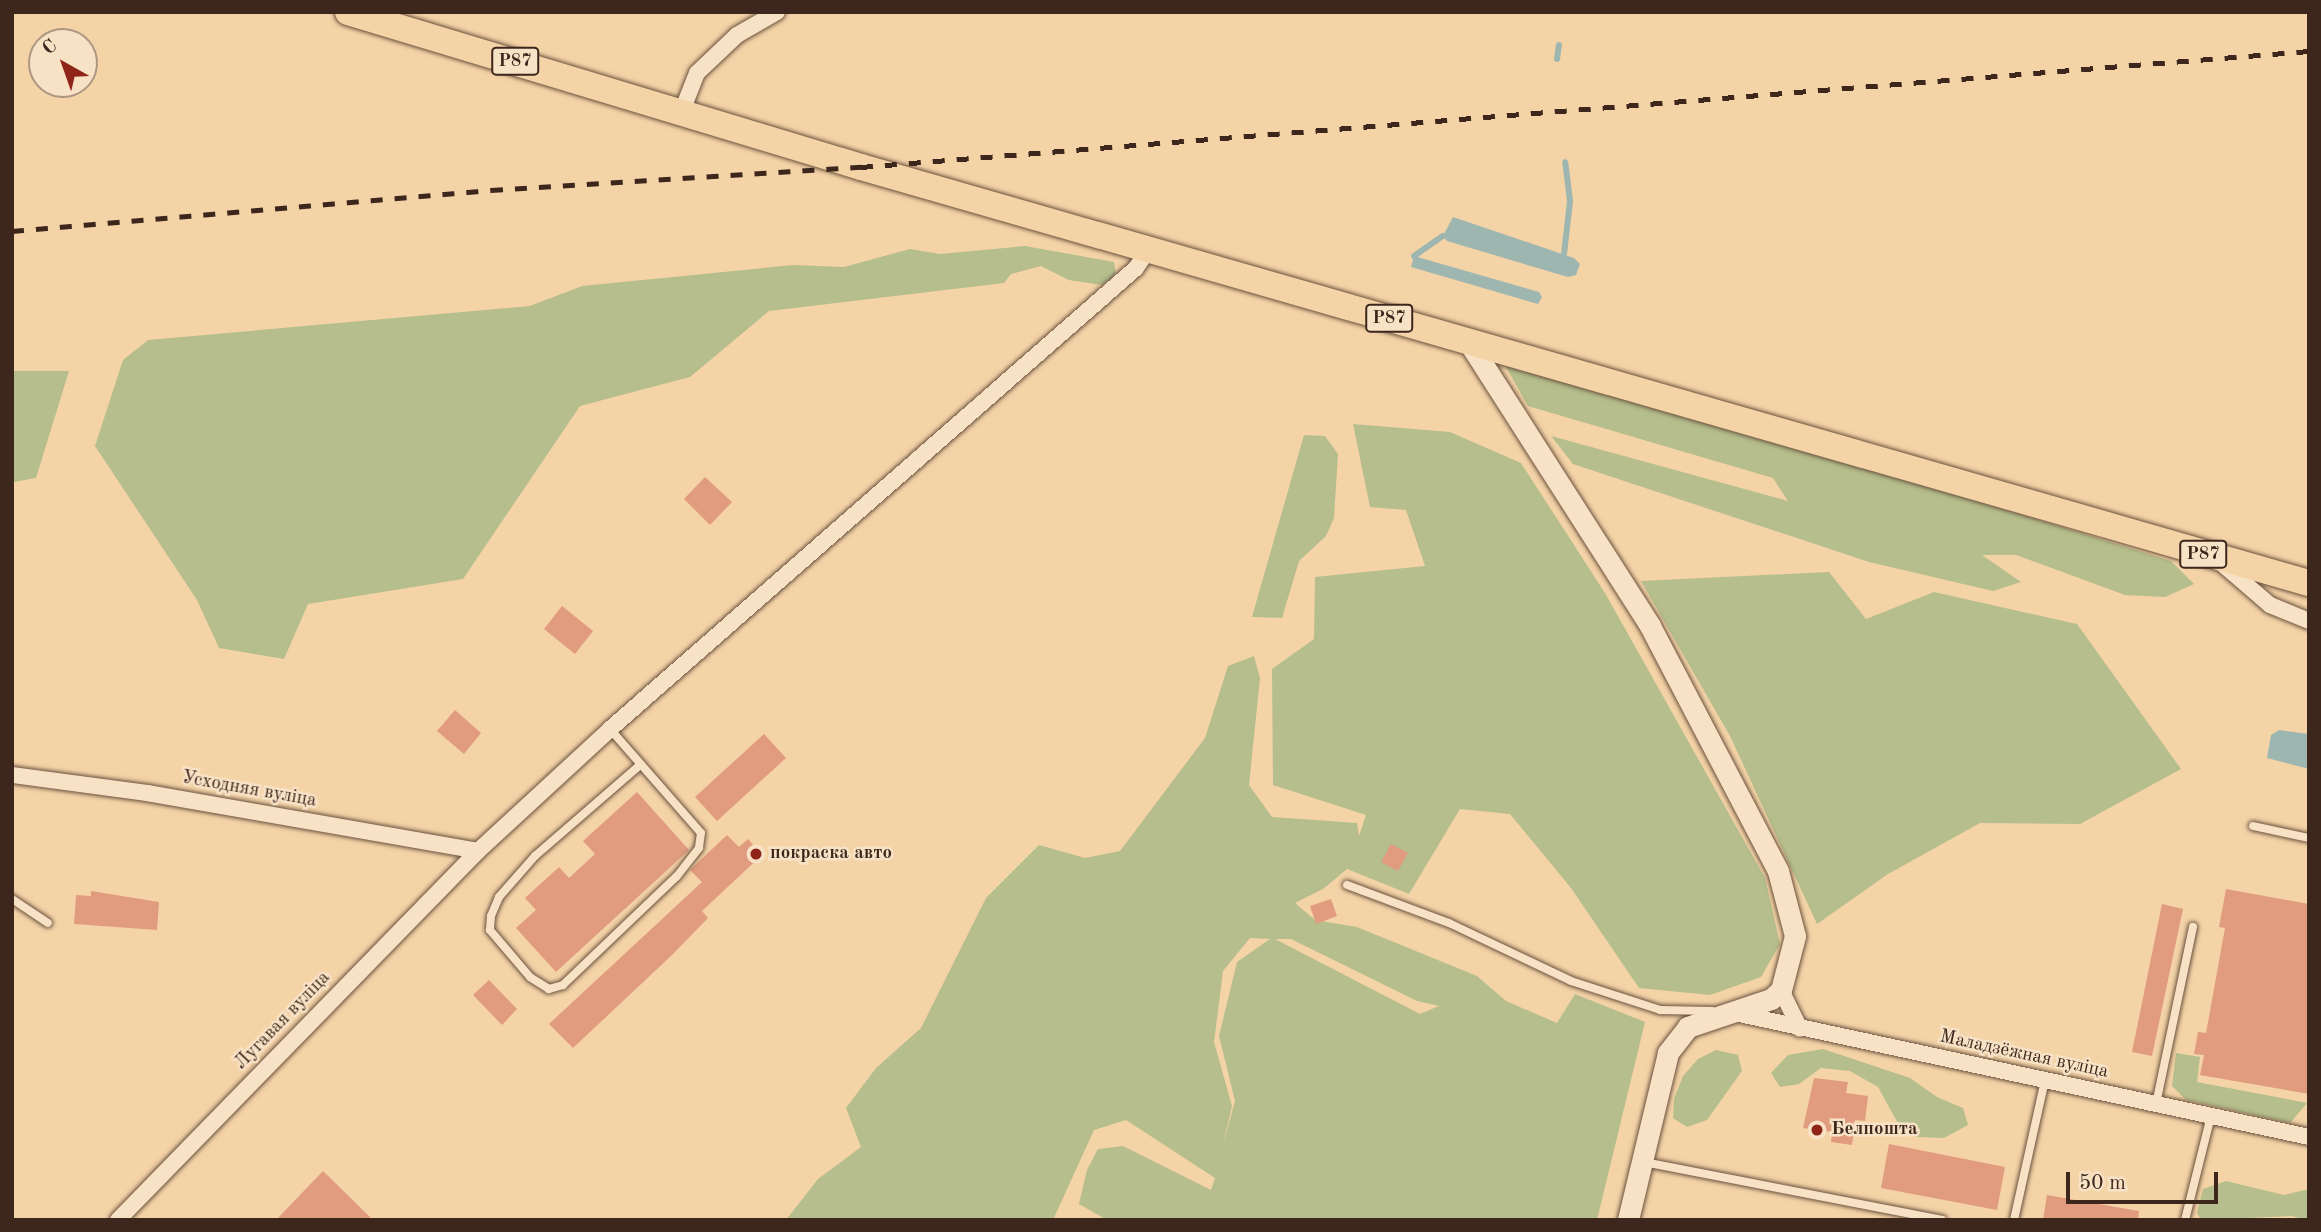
<!DOCTYPE html>
<html>
<head>
<meta charset="utf-8">
<style>
	body { margin:0 }
	#map { position:relative; width:2321px; height:1232px; overflow:hidden; background:#f4d3a7; font-family:"Old Standard TT",serif }
	div>[style] { position:absolute }
	.green>* { inset:0; background:#b5be8c }
	.water>* { inset:0; background:#9eb6b0 }
	.stream>* { height:6px; margin:-3px; padding:0 3px; transform-origin:3px; border-radius:3px; background:#9eb6b0 }
	.building>* { inset:0; background:#e19b7f }
	.roads { filter:drop-shadow(0 0 2px #6b523f) drop-shadow(0 0 2px #6b523f) }
	.service>* { height:8px; margin:-4px; padding:0 4px; transform-origin:4px; border-radius:4px; background:#f8e2c6 }
	.minor>* { height:16px; margin:-8px; padding:0 8px; transform-origin:8px; border-radius:8px; background:#f8e2c6 }
	.tertiary>* { height:21px; margin:-10.5px; padding:0 10.5px; transform-origin:10.5px; border-radius:10.5px; background:#f8e2c6 }
	.primary>* { height:26px; margin:-13px; padding:0 13px; transform-origin:13px; border-radius:13px; background:#f4d3a7 }
	.rail>* { height:5px; margin-top:-2.5px; transform-origin:0; background:repeating-linear-gradient(90deg,#3d271c 0 12px,transparent 0 24px) }
	.dots>* { width:19px; height:19px; translate:-50% -50%; box-sizing:border-box; border:4px solid #f8e2c6; border-radius:50% }
	span { translate:-50% -50%; white-space:nowrap; text-align:center; line-height:1.15; -webkit-text-stroke:5px #f8e2c6; paint-order:stroke }
	.shield-label span { padding:2px 5px; background:#f8e2c6; border:2px solid; border-radius:5px; -webkit-text-stroke-width:0 }
	.shield-label { font-size:18px; color:#3d271c; font-weight:700 }
	.street-label { font-size:19px; color:#3d271c }
	.poi-label { font-size:19px; color:#3d271c; font-weight:700 }
	.left { translate:0 -50%; text-align:left }
	.frame { position:absolute; inset:0; border:14px solid #3d271c; pointer-events:none }
	.north { position:absolute; left:28px; top:28px; width:70px; height:70px; box-sizing:border-box; background:#f8e2c6; border:2px solid #ad9782; border-radius:50%; rotate:320deg; font-size:19px; font-weight:700; line-height:28px; text-align:center; color:#3d271c }
	.north::after { content:''; display:block; margin:auto; width:24px; height:32px; background:#8f2418; clip-path:polygon(50% 0,100% 100%,50% 72%,0 100%) }
	.scale { position:absolute; left:2066px; top:1172px; width:152px; height:32px; box-sizing:border-box; border:4px solid #3d271c; border-top:0; padding-left:9px; font-size:21px; line-height:24px; white-space:nowrap; color:#3d271c; -webkit-text-stroke:5px #f8e2c6; paint-order:stroke }
</style>
</head>
<body>
<div id="map">
	<div class="green">
		<div style="clip-path:polygon(1025px 246px,1114px 262px,1116px 275px,1102px 285px,1069px 280px,1041px 266px,1011px 274px,1004px 283px,769px 311px,690px 377px,580px 406px,463px 579px,308px 604px,284px 659px,219px 648px,197px 600px,95px 446px,123px 360px,148px 340px,530px 306px,582px 286px,793px 265px,844px 267px,910px 249px,940px 254px)"></div>
		<div style="clip-path:polygon(1501px 358px,1698px 414px,2171px 561px,2194px 584px,2165px 597px,2125px 595px,2016px 555px,1982px 555px,2021px 582px,1993px 591px,1869px 562px,1573px 464px,1551px 436px,1788px 501px,1773px 478px,1528px 406px)"></div>
		<div style="clip-path:polygon(12px 371px,69px 371px,36px 478px,14px 482px)"></div>
		<div style="clip-path:polygon(evenodd,1353px 424px,1450px 432px,1521px 463px,1605px 593px,1765px 878px,1780px 944px,1761px 977px,1710px 995px,1639px 988px,1571px 888px,1510px 814px,1460px 809px,1409px 894px,1347px 869px,1323px 889px,1295px 903px,1315px 920px,1357px 927px,1477px 976px,1506px 1001px,1557px 1023px,1575px 994px,1645px 1022px,1597px 1220px,1107px 1220px,1079px 1204px,1087px 1170px,1098px 1149px,1123px 1146px,1211px 1190px,1215px 1178px,1126px 1120px,1094px 1130px,1053px 1220px,786px 1220px,818px 1179px,861px 1147px,846px 1108px,876px 1068px,921px 1028px,986px 898px,1039px 845px,1085px 858px,1120px 851px,1205px 738px,1228px 666px,1254px 656px,1260px 678px,1249px 785px,1272px 817px,1357px 823px,1359px 836px,1366px 815px,1273px 785px,1272px 669px,1314px 639px,1315px 577px,1425px 566px,1406px 510px,1370px 507px,1353px 424px,1250px 938px,1270px 939px,1237px 962px,1219px 1036px,1235px 1101px,1223px 1145px,1232px 1106px,1214px 1042px,1223px 971px,1250px 938px,1353px 424px,1275px 939px,1291px 939px,1417px 1001px,1439px 1006px,1420px 1014px,1275px 939px)"></div>
		<div style="clip-path:polygon(1304px 435px,1325px 436px,1338px 454px,1334px 518px,1326px 536px,1299px 561px,1282px 618px,1252px 617px)"></div>
		<div style="clip-path:polygon(1829px 572px,1866px 619px,1934px 592px,2077px 624px,2181px 769px,2080px 824px,1980px 823px,1888px 874px,1817px 924px,1730px 736px,1641px 581px)"></div>
		<div style="clip-path:polygon(1823px 1049px,1910px 1078px,1937px 1097px,1963px 1108px,1968px 1125px,1944px 1138px,1917px 1137px,1901px 1129px,1878px 1087px,1850px 1071px,1821px 1068px,1799px 1084px,1780px 1087px,1771px 1073px,1788px 1055px)"></div>
		<div style="clip-path:polygon(1716px 1050px,1738px 1055px,1742px 1071px,1707px 1120px,1687px 1127px,1673px 1118px,1674px 1099px,1683px 1076px,1698px 1059px)"></div>
		<div style="clip-path:polygon(2176px 1053px,2200px 1057px,2197px 1082px,2307px 1103px,2290px 1123px,2186px 1100px,2172px 1086px)"></div>
		<div style="clip-path:polygon(2226px 1181px,2284px 1195px,2309px 1189px,2309px 1220px,2291px 1216px,2201px 1220px,2197px 1213px,2203px 1189px)"></div>
	</div>
	<div class="water">
		<div style="clip-path:polygon(1453px 217px,1574px 258px,1580px 264px,1576px 275px,1568px 277px,1447px 241px,1443px 236px)"></div>
		<div style="clip-path:polygon(1414px 256px,1539px 292px,1542px 297px,1538px 304px,1411px 267px)"></div>
		<div style="clip-path:polygon(2279px 730px,2309px 734px,2309px 769px,2267px 758px,2271px 735px)"></div>
	</div>
	<div class="stream">
		<div style="left:1557px;top:59px;width:14px;rotate:-82deg"></div>
		<div style="left:1564px;top:254px;width:53px;rotate:-83.5deg"></div>
		<div style="left:1570px;top:201px;width:39px;rotate:-97deg"></div>
		<div style="left:1414px;top:256px;width:35px;rotate:-35deg"></div>
	</div>
	<div class="building">
		<div style="clip-path:polygon(705px 477px,732px 502px,710px 525px,684px 499px)"></div>
		<div style="clip-path:polygon(562px 606px,593px 631px,575px 654px,544px 629px)"></div>
		<div style="clip-path:polygon(455px 710px,481px 733px,464px 754px,437px 731px)"></div>
		<div style="clip-path:polygon(764px 734px,786px 758px,717px 821px,695px 797px)"></div>
		<div style="clip-path:polygon(637px 792px,689px 850px,556px 972px,516px 928px,536px 910px,525px 898px,559px 867px,569px 878px,595px 854px,583px 841px)"></div>
		<div style="clip-path:polygon(727px 835px,739px 847px,748px 839px,762px 855px,702px 911px,708px 918px,672px 955px,573px 1048px,549px 1024px,702px 882px,690px 870px)"></div>
		<div style="clip-path:polygon(1391px 844px,1408px 853px,1398px 871px,1381px 862px)"></div>
		<div style="clip-path:polygon(2226px 889px,2309px 904px,2309px 1094px,2200px 1075px,2204px 1055px,2194px 1054px,2198px 1032px,2206px 1033px,2225px 928px,2219px 927px)"></div>
		<div style="clip-path:polygon(91px 891px,159px 902px,157px 930px,74px 924px,76px 895px,91px 896px)"></div>
		<div style="clip-path:polygon(1331px 899px,1337px 916px,1316px 924px,1310px 906px)"></div>
		<div style="clip-path:polygon(2162px 904px,2183px 909px,2152px 1056px,2132px 1052px)"></div>
		<div style="clip-path:polygon(489px 980px,517px 1009px,502px 1025px,473px 995px)"></div>
		<div style="clip-path:polygon(1814px 1078px,1848px 1082px,1846px 1093px,1868px 1096px,1865px 1121px,1855px 1120px,1852px 1145px,1831px 1142px,1832px 1132px,1803px 1128px)"></div>
		<div style="clip-path:polygon(1889px 1144px,2005px 1167px,1997px 1210px,1881px 1188px)"></div>
		<div style="clip-path:polygon(323px 1171px,373px 1220px,276px 1220px)"></div>
		<div style="clip-path:polygon(2047px 1195px,2139px 1211px,2138px 1220px,2043px 1220px)"></div>
	</div>
	<div class="roads">
		<div class="service">
			<div style="left:610px;top:729px;width:138px;rotate:48.8deg"></div>
			<div style="left:701px;top:833px;width:15px;rotate:98deg"></div>
			<div style="left:699px;top:848px;width:36px;rotate:128deg"></div>
			<div style="left:677px;top:876px;width:158px;rotate:136.3deg"></div>
			<div style="left:563px;top:985px;width:15px;rotate:164deg"></div>
			<div style="left:549px;top:989px;width:22px;rotate:-148deg"></div>
			<div style="left:530px;top:977px;width:62px;rotate:-130.4deg"></div>
			<div style="left:490px;top:930px;width:14px;rotate:-86deg"></div>
			<div style="left:491px;top:916px;width:21px;rotate:-67deg"></div>
			<div style="left:499px;top:897px;width:55px;rotate:-48.7deg"></div>
			<div style="left:535px;top:856px;width:138px;rotate:-40.9deg"></div>
			<div style="left:2253px;top:826px;width:57px;rotate:12.1deg"></div>
			<div style="left:1347px;top:885px;width:109px;rotate:20.4deg"></div>
			<div style="left:1449px;top:923px;width:135px;rotate:25.4deg"></div>
			<div style="left:1571px;top:981px;width:94px;rotate:18deg"></div>
			<div style="left:1660px;top:1010px;width:52px;rotate:1.1deg"></div>
			<div style="left:12px;top:899px;width:43px;rotate:33.7deg"></div>
			<div style="left:2156px;top:1104px;width:181px;rotate:-78.2deg"></div>
			<div style="left:1644px;top:1162px;width:304px;rotate:11deg"></div>
			<div style="left:2014px;top:1220px;width:143px;rotate:-77.5deg"></div>
			<div style="left:2185px;top:1220px;width:107px;rotate:-76deg"></div>
		</div>
		<div class="minor">
			<div style="left:682px;top:111px;width:41px;rotate:-68.5deg"></div>
			<div style="left:697px;top:73px;width:55px;rotate:-43.5deg"></div>
			<div style="left:737px;top:35px;width:46px;rotate:-29.9deg"></div>
			<div style="left:2220px;top:562px;width:66px;rotate:40.7deg"></div>
			<div style="left:2270px;top:605px;width:42px;rotate:22.3deg"></div>
			<div style="left:12px;top:775px;width:136px;rotate:7.6deg"></div>
			<div style="left:147px;top:793px;width:336px;rotate:9.9deg"></div>
			<div style="left:1781px;top:990px;width:43px;rotate:64deg"></div>
			<div style="left:1730px;top:1012px;width:592px;rotate:12.18deg"></div>
			<div style="left:118px;top:1220px;width:516px;rotate:-45.71deg"></div>
			<div style="left:478px;top:851px;width:180px;rotate:-42.7deg"></div>
			<div style="left:610px;top:729px;width:699px;rotate:-41.23deg"></div>
			<div style="left:1136px;top:268px;width:23px;rotate:-56deg"></div>
		</div>
		<div class="tertiary">
			<div style="left:1468px;top:341px;width:338px;rotate:57.4deg"></div>
			<div style="left:1650px;top:626px;width:276px;rotate:62.4deg"></div>
			<div style="left:1778px;top:871px;width:67px;rotate:75.3deg"></div>
			<div style="left:1795px;top:936px;width:56px;rotate:104.5deg"></div>
			<div style="left:1781px;top:990px;width:13px;rotate:138deg"></div>
			<div style="left:1771px;top:999px;width:88px;rotate:161.4deg"></div>
			<div style="left:1688px;top:1027px;width:33px;rotate:128deg"></div>
			<div style="left:1668px;top:1053px;width:172px;rotate:103.5deg"></div>
		</div>
		<div class="primary">
			<div style="left:348px;top:12px;width:536px;rotate:16.81deg"></div>
			<div style="left:861px;top:167px;width:1507px;rotate:16.03deg"></div>
		</div>
	</div>
	<div class="rail">
		<div style="left:12px;top:231px;width:481px;rotate:-4.9deg"></div>
		<div style="left:491px;top:190px;width:371px;rotate:-3.6deg"></div>
		<div style="left:861px;top:167px;width:1453px;rotate:-4.58deg"></div>
	</div>
	<div class="dots">
		<div style="left:756px;top:854px;background:#8f2418"></div>
		<div style="left:1817px;top:1130px;background:#8f2418"></div>
	</div>
	<div class="shield-label">
		<span style="left:515px;top:61px">Р87</span>
		<span style="left:1389px;top:318px">Р87</span>
		<span style="left:2203px;top:554px">Р87</span>
	</div>
	<div class="street-label">
		<span style="left:249px;top:790px;rotate:10deg">Усходняя вуліца</span>
		<span style="left:283px;top:1021px;rotate:-46deg">Лугавая вуліца</span>
		<span style="left:2024px;top:1055px;rotate:12deg">Маладзёжная вуліца</span>
	</div>
	<div class="poi-label">
		<span class="left" style="left:770px;top:854px">покраска авто</span>
		<span class="left" style="left:1831px;top:1130px">Белпошта</span>
	</div>
	<div class="frame"></div>
	<div class="north">С</div>
	<div class="scale">50 m</div>
</div>
</body>
</html>
